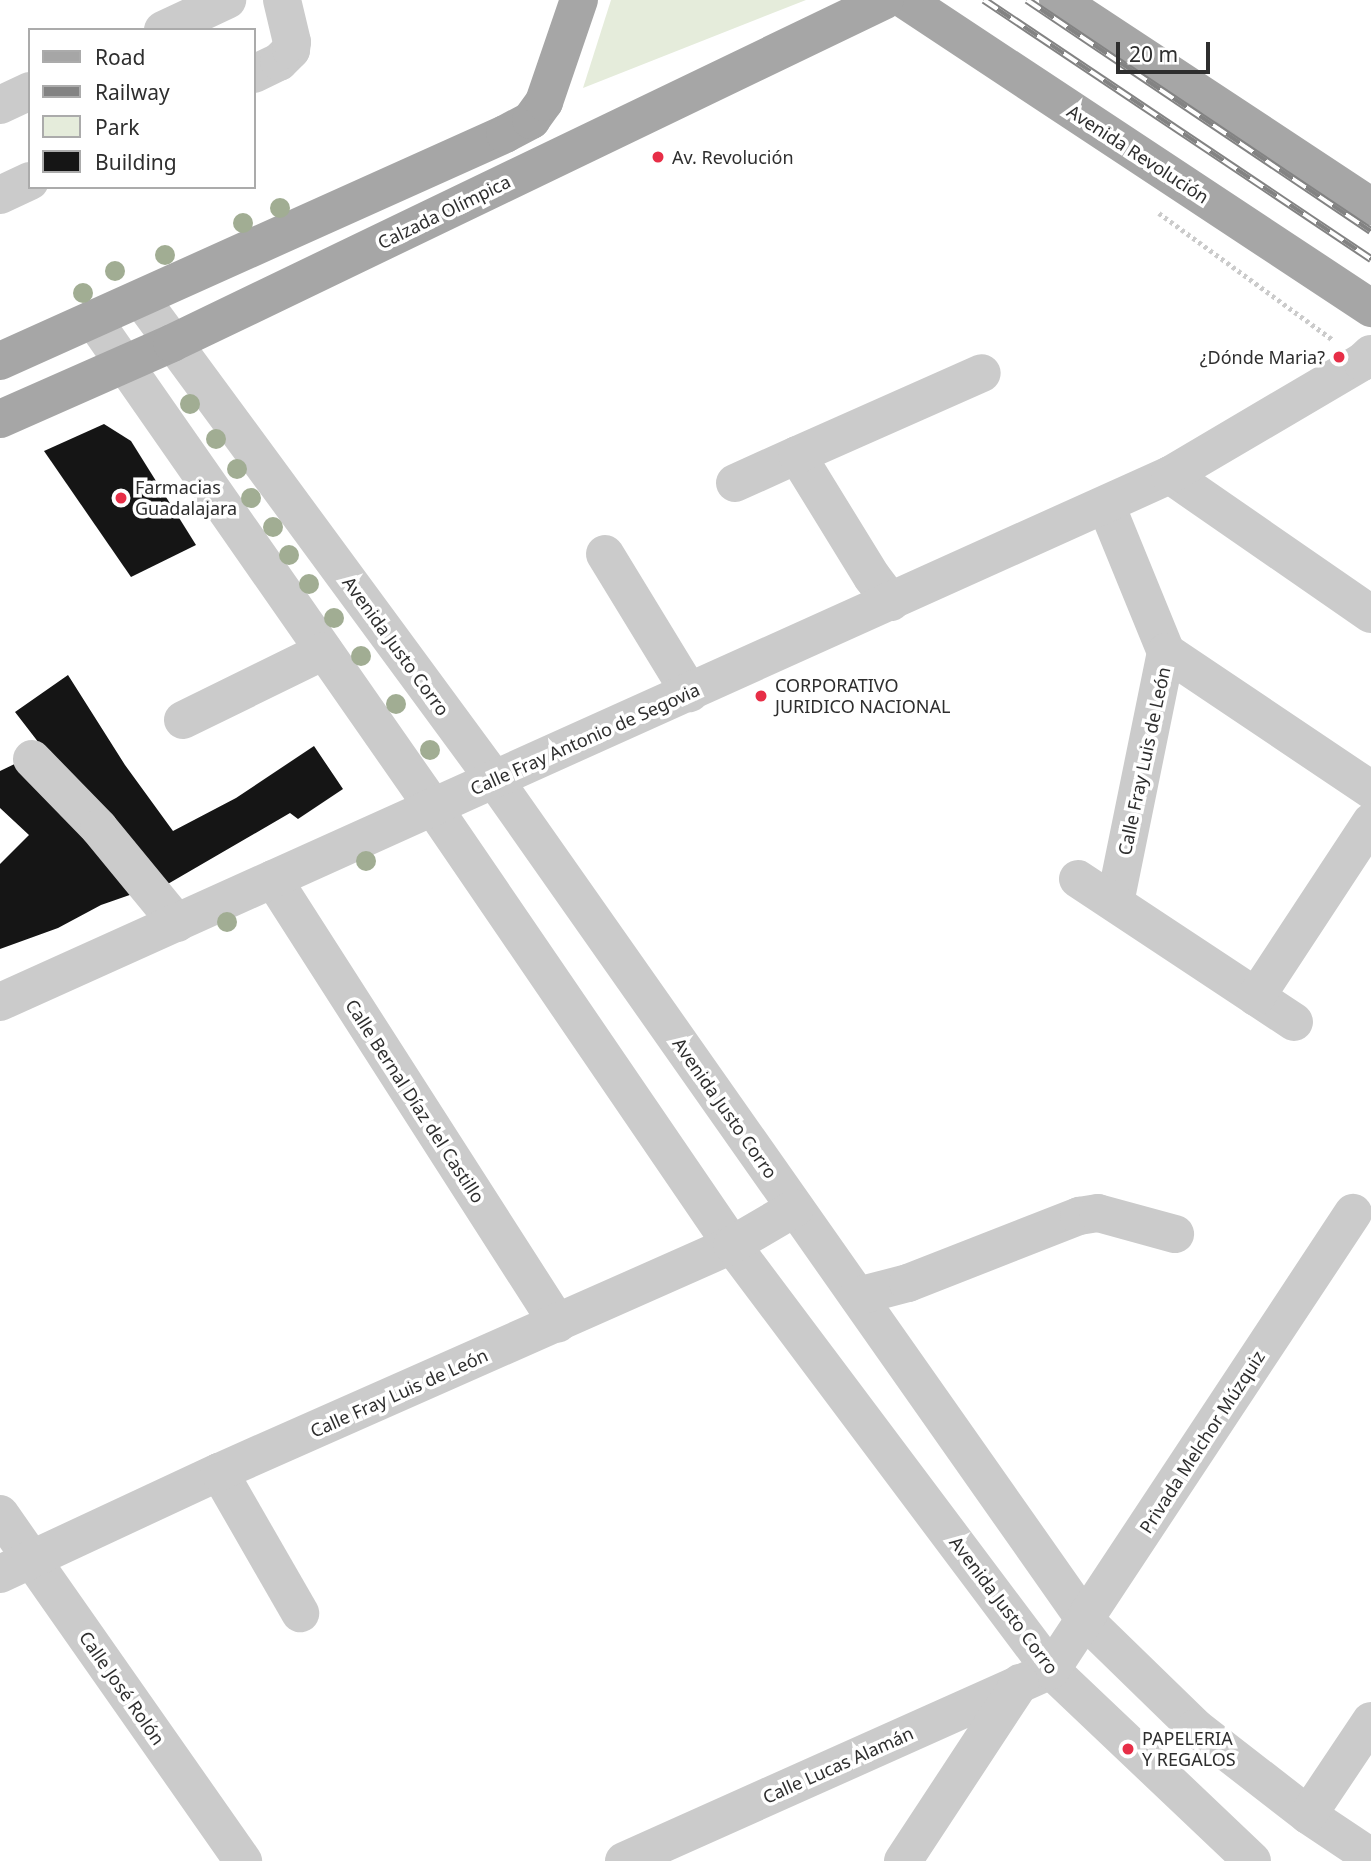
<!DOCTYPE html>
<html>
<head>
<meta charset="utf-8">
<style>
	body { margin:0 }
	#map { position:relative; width:1371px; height:1861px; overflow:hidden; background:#fff; font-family:"Noto Sans",sans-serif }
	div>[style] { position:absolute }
	.green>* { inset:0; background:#e5ecdb }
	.building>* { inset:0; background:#151515 }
	.path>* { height:4.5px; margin-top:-2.25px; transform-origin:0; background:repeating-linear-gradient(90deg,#cbcbcb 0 3.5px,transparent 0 7px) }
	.minor>* { height:38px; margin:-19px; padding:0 19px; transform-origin:19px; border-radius:19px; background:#cbcbcb }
	.major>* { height:38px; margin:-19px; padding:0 19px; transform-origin:19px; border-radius:19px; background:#a6a6a6 }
	.rail>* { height:8px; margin-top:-4px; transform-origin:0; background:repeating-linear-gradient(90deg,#fff 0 16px,#838383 0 32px); box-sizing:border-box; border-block:2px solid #838383 }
	.trees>* { width:20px; height:20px; margin:-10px; border-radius:50%; background:#a1ad93 }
	.dots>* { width:19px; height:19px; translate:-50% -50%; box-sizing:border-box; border:4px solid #fff; border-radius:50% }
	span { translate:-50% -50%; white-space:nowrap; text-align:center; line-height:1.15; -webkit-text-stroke:7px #fff; paint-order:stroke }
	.street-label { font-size:18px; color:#2e2e2e }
	.poi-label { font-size:18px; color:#2e2e2e }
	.left { translate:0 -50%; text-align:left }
	.right { translate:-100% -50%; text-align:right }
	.legend { position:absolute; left:28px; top:28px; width:228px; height:161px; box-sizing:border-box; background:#fff; border:2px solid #ababab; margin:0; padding:9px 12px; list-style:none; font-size:21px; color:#2e2e2e }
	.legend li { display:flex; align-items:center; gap:14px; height:35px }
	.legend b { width:35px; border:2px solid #ababab }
	.scale { position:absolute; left:1116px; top:42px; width:94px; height:32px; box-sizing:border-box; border:4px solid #2e2e2e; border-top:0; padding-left:9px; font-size:21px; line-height:24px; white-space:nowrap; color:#2e2e2e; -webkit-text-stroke:5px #fff; paint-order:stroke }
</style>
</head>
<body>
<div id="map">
	<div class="green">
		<div style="clip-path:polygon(611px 0,806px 0,583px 88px)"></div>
	</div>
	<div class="building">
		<div style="clip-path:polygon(104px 424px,131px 441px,196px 545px,131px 577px,44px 451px)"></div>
		<div style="clip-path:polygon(68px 675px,125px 765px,173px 831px,236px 798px,314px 746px,343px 789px,298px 819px,290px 813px,154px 892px,15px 712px)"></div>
		<div style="clip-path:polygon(25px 759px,144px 890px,101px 905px,58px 928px,0 949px,0 864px,29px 835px,0 808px,0 771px)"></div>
	</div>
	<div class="path">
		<div style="left:1159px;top:213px;width:215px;rotate:36.1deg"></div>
	</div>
	<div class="minor">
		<div style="left:163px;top:30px;width:71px;rotate:-25.1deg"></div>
		<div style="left:254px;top:74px;width:28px;rotate:-26deg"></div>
		<div style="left:279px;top:62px;width:17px;rotate:-45deg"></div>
		<div style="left:291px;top:50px;width:8px;rotate:-83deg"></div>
		<div style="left:292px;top:42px;width:43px;rotate:-103.4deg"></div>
		<div style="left:0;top:105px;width:33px;rotate:-25deg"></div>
		<div style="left:0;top:195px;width:33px;rotate:-25deg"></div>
		<div style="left:141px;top:299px;width:596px;rotate:53.67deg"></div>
		<div style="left:494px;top:779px;width:1028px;rotate:54.9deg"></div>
		<div style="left:1085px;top:1620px;width:155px;rotate:44.2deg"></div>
		<div style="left:1196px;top:1728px;width:142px;rotate:37.8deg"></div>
		<div style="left:1308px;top:1815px;width:76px;rotate:33.7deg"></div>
		<div style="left:93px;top:319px;width:595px;rotate:55.13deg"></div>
		<div style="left:433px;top:807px;width:530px;rotate:55.68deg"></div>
		<div style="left:732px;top:1245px;width:531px;rotate:53.11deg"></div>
		<div style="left:1051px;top:1670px;width:277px;rotate:43.5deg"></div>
		<div style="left:1170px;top:475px;width:244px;rotate:34.7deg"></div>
		<div style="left:735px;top:483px;width:68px;rotate:-24.3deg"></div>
		<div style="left:1106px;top:505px;width:159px;rotate:67.8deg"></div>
		<div style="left:1166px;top:652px;width:256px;rotate:101.5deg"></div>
		<div style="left:605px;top:554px;width:163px;rotate:58.6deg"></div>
		<div style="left:891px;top:602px;width:31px;rotate:-127deg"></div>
		<div style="left:872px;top:577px;width:143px;rotate:-121.6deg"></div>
		<div style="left:797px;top:455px;width:202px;rotate:-23.9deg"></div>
		<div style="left:1166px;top:652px;width:247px;rotate:33.9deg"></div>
		<div style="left:183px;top:720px;width:157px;rotate:-26.1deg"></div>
		<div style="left:32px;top:759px;width:96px;rotate:45.8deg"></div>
		<div style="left:99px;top:828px;width:123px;rotate:50.6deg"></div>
		<div style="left:273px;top:879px;width:528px;rotate:57.36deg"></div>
		<div style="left:1078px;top:879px;width:259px;rotate:33.5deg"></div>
		<div style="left:1256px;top:997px;width:209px;rotate:-56.7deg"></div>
		<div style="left:0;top:1002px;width:1283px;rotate:-24.25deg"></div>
		<div style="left:1170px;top:475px;width:223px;rotate:-30.5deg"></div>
		<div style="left:1362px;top:362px;width:12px;rotate:-42deg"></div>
		<div style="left:858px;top:1296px;width:52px;rotate:-14.6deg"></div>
		<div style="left:908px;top:1283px;width:184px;rotate:-21.4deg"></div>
		<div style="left:1079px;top:1216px;width:19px;rotate:-9deg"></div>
		<div style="left:1098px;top:1213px;width:80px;rotate:15.3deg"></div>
		<div style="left:219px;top:1472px;width:163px;rotate:60.1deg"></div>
		<div style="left:0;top:1514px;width:424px;rotate:55deg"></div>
		<div style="left:0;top:1574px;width:242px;rotate:-25deg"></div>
		<div style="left:219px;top:1472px;width:561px;rotate:-23.87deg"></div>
		<div style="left:732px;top:1245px;width:73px;rotate:-30.4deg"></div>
		<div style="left:1308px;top:1815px;width:113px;rotate:-56.2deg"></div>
		<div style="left:624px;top:1861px;width:468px;rotate:-24.1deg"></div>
		<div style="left:1051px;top:1670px;width:548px;rotate:-56.54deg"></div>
		<div style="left:903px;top:1861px;width:213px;rotate:-56.7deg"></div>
	</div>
	<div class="major">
		<div style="left:905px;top:0;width:559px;rotate:33.46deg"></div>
		<div style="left:1058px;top:0;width:375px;rotate:33.4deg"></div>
		<div style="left:0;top:361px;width:554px;rotate:-24.2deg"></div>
		<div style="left:505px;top:134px;width:30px;rotate:-28deg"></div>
		<div style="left:531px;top:120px;width:22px;rotate:-54deg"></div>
		<div style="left:544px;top:102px;width:108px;rotate:-71.1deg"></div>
		<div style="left:0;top:419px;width:188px;rotate:-23.8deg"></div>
		<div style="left:172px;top:343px;width:791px;rotate:-25.69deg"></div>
	</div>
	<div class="rail">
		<div style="left:984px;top:0;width:466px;rotate:33.8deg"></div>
		<div style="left:1027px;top:0;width:414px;rotate:33.9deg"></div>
	</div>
	<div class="trees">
		<div style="left:280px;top:208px"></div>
		<div style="left:243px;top:223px"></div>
		<div style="left:165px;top:255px"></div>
		<div style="left:115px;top:271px"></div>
		<div style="left:83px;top:293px"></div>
		<div style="left:190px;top:404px"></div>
		<div style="left:216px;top:439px"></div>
		<div style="left:237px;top:469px"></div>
		<div style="left:251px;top:498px"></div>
		<div style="left:273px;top:527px"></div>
		<div style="left:289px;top:555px"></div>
		<div style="left:309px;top:584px"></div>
		<div style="left:334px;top:618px"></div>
		<div style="left:361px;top:656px"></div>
		<div style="left:396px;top:704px"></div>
		<div style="left:430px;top:750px"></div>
		<div style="left:366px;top:861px"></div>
		<div style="left:227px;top:922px"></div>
	</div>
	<div class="dots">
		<div style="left:658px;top:157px;background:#e72e47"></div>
		<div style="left:1339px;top:357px;background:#e72e47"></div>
		<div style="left:121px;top:498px;background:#e72e47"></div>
		<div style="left:761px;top:696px;background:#e72e47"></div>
		<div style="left:1128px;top:1749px;background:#e72e47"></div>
	</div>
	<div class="street-label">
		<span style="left:1138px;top:154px;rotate:33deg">Avenida Revolución</span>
		<span style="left:444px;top:212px;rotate:-26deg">Calzada Olímpica</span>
		<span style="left:396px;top:646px;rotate:54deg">Avenida Justo Corro</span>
		<span style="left:585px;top:739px;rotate:-24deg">Calle Fray Antonio de Segovia</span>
		<span style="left:1144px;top:761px;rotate:-78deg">Calle Fray Luis de León</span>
		<span style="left:415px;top:1101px;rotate:57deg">Calle Bernal Díaz del Castillo</span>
		<span style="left:725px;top:1108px;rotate:55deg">Avenida Justo Corro</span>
		<span style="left:399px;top:1393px;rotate:-24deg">Calle Fray Luis de León</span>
		<span style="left:1202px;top:1442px;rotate:-57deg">Privada Melchor Múzquiz</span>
		<span style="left:1004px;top:1605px;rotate:53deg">Avenida Justo Corro</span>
		<span style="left:122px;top:1688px;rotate:55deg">Calle José Rolón</span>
		<span style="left:838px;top:1765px;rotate:-24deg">Calle Lucas Alamán</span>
	</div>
	<div class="poi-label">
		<span class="left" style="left:672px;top:157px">Av. Revolución</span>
		<span class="right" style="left:1325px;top:357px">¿Dónde Maria?</span>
		<span class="left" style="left:135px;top:498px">Farmacias<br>Guadalajara</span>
		<span class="left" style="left:775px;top:696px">CORPORATIVO<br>JURIDICO NACIONAL</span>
		<span class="left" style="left:1142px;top:1749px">PAPELERIA<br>Y REGALOS</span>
	</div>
	<ul class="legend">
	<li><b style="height:9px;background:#a6a6a6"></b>Road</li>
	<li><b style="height:9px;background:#838383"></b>Railway</li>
	<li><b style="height:19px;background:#e5ecdb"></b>Park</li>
	<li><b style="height:19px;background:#151515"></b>Building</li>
	</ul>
	<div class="scale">20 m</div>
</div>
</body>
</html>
